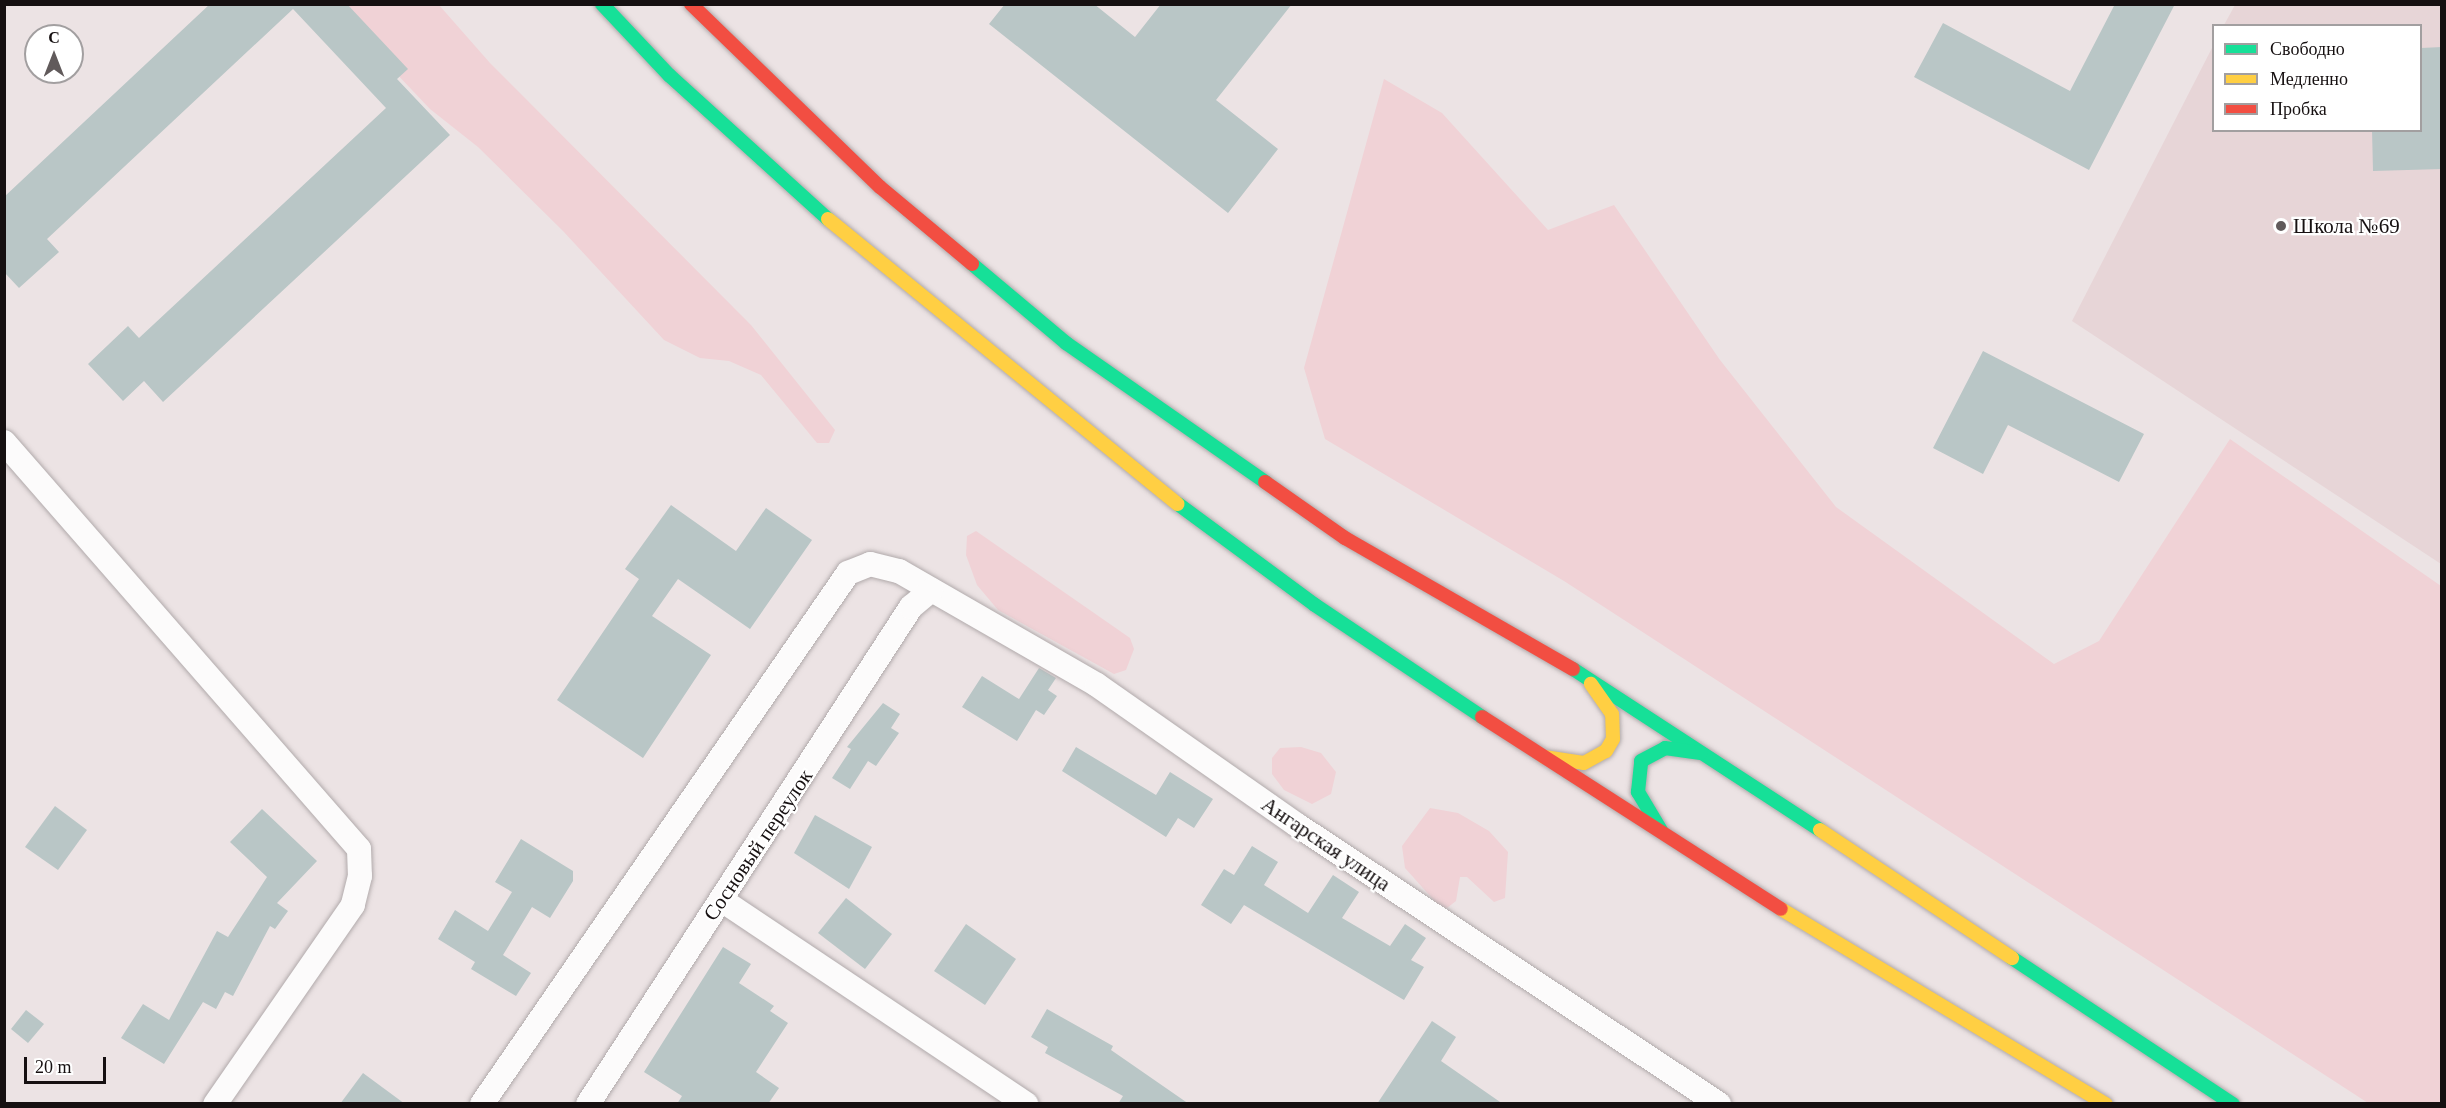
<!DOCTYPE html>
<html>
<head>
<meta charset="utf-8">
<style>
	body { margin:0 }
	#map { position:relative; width:2446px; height:1108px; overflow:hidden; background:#ece3e4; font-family:Georgia,serif }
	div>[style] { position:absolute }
	.built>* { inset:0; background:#e7d5d7 }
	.green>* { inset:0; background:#f0d2d6 }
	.building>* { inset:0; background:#b9c6c6 }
	.roads { filter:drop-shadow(0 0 2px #b1aaab) drop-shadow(0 0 2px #b1aaab) }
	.street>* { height:24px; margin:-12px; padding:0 12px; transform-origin:12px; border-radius:12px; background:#fcfbfb }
	.fast>* { height:14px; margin:-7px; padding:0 7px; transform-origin:7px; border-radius:7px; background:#16e098 }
	.slow>* { height:14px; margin:-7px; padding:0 7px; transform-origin:7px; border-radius:7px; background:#ffcf43 }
	.jam>* { height:14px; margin:-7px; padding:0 7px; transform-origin:7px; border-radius:7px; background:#f24e42 }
	.dots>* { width:16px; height:16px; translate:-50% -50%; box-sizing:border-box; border:3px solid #fff; border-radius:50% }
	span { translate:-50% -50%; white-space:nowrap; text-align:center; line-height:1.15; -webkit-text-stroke:4.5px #fff; paint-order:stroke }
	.poi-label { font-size:21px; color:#161011 }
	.left { translate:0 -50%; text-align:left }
	.street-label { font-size:21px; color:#161011 }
	.frame { position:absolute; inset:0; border:6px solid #161011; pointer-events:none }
	.legend { position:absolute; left:2212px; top:24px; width:210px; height:108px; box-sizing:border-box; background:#fff; border:2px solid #a29fa0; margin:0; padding:8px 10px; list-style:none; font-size:18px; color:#161011 }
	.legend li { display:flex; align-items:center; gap:12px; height:30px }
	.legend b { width:30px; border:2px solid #a29fa0 }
	.north { position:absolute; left:24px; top:24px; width:60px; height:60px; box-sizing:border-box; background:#fff; border:2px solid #a29fa0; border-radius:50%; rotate:0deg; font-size:16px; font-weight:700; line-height:24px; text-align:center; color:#161011 }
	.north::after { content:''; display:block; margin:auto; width:21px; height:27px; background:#615a5b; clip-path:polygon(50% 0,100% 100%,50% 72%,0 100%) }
	.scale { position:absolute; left:24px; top:1057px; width:82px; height:27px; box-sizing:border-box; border:3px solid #161011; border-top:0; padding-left:8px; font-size:18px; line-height:21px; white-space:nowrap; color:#161011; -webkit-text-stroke:4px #fff; paint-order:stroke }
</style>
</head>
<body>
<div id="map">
	<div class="built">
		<div style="clip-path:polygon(2235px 5px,2441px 5px,2441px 564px,2072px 321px,2213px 46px,2214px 130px,2420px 130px,2420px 26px,2224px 25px)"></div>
	</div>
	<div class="green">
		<div style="clip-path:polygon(347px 5px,439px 5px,490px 63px,751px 325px,835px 430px,829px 443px,817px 443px,761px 375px,729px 361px,700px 358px,664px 340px,563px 231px,478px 147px,430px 109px,393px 70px)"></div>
		<div style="clip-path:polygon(1384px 79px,1442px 113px,1548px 230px,1614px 205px,1720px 360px,1836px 507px,2054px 664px,2099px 641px,2230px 439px,2441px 586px,2441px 1103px,2368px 1103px,1564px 581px,1325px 439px,1304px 368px)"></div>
		<div style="clip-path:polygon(976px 531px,1130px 638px,1134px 649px,1126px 670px,1114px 674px,998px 610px,977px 585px,966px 555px,967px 536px)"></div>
		<div style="clip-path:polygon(1301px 747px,1321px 753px,1336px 772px,1331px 794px,1312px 804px,1284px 790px,1272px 774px,1272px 758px,1280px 748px)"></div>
		<div style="clip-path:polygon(1430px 808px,1458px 813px,1489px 831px,1508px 852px,1505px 898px,1494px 902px,1467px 877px,1460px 877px,1456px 901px,1447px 908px,1439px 906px,1405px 868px,1402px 846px)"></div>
	</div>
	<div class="building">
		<div style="clip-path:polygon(210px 4px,347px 4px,408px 69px,397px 79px,450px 135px,163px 402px,144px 381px,123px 401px,88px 364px,128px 326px,139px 338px,386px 108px,293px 9px,47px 239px,59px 252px,19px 288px,4px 272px,4px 197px)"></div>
		<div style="clip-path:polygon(1005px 4px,1094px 4px,1135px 37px,1161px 4px,1292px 4px,1216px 100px,1278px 149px,1228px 213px,989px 24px)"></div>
		<div style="clip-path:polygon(2115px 4px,2175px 4px,2089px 170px,1914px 77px,1943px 23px,2070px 91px)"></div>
		<div style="clip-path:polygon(2442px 47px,2442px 169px,2373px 171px,2372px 130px,2421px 130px,2421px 48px)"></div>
		<div style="clip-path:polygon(1983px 351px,2144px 434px,2119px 482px,2008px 425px,1983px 474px,1933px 448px)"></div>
		<div style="clip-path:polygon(671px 505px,736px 551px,766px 508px,812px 540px,750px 629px,678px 579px,652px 616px,711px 655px,643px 758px,557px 700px,639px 579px,625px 569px)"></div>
		<div style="clip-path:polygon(1039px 668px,1056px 678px,1048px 690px,1057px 696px,1044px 715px,1036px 710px,1017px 741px,962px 707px,982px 676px,1019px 699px)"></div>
		<div style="clip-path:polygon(883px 703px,900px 714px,891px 728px,899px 733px,876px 766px,868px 761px,850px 789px,832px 778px,851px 749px,847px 747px)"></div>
		<div style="clip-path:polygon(1076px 747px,1156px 795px,1170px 772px,1213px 799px,1194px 828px,1178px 818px,1166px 837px,1062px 771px)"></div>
		<div style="clip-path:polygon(55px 806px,87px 830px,58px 870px,25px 847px)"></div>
		<div style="clip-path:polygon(262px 809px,317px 861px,277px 903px,288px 911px,275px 929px,270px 926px,233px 996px,225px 992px,216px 1009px,203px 1002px,164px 1064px,121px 1038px,143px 1004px,169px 1020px,217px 931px,228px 937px,267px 877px,230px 842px)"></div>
		<div style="clip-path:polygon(815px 815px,872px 847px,849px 889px,794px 853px)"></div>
		<div style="clip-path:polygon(521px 839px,573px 871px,573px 881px,550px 918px,532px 907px,503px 955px,531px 973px,516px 996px,471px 969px,475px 962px,438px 939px,455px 910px,488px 931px,512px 892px,495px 882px)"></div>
		<div style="clip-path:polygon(1252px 846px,1278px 862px,1264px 885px,1308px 913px,1333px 875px,1359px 892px,1342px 918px,1390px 946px,1405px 924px,1426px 938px,1411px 960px,1424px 967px,1404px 1000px,1244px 905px,1231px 924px,1201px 905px,1224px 869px,1234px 875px)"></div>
		<div style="clip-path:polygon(846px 898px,892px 934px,865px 969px,818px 933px)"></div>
		<div style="clip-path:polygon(966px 924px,1016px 959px,985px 1005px,934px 971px)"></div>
		<div style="clip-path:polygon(723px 947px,751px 964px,739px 983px,774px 1006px,770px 1011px,788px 1023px,756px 1072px,779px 1088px,768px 1104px,677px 1104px,682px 1096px,644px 1072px)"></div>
		<div style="clip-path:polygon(1047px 1009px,1113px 1046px,1111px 1050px,1189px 1104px,1118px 1104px,1123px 1096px,1045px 1053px,1048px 1047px,1031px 1037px)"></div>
		<div style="clip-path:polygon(26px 1010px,44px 1024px,28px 1043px,11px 1029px)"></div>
		<div style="clip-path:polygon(1432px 1021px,1456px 1037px,1441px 1061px,1503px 1104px,1377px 1104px)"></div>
		<div style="clip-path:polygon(363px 1073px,405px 1104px,340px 1104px)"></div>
	</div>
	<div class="roads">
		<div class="street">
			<div style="left:4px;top:442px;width:540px;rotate:48.9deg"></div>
			<div style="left:359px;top:849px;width:27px;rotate:88deg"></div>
			<div style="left:360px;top:876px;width:30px;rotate:104deg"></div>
			<div style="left:353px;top:905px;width:242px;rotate:124.7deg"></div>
			<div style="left:723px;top:901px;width:365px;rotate:33.8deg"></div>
			<div style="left:482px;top:1104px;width:645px;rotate:-55.42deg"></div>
			<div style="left:848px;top:573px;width:24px;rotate:-22deg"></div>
			<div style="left:870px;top:564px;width:30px;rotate:14deg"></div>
			<div style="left:899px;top:571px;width:228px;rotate:29.9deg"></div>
			<div style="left:1097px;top:685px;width:244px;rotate:35deg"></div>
			<div style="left:1297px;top:825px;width:506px;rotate:33.47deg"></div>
			<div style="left:588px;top:1104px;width:593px;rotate:-56.98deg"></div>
			<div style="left:911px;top:607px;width:26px;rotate:-40deg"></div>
		</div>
		<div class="fast">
			<div style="left:602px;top:4px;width:98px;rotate:46.7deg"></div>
			<div style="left:669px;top:75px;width:215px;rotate:42.2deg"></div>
			<div style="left:972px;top:264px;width:123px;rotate:40deg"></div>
			<div style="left:1066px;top:343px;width:243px;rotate:34.9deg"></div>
			<div style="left:1178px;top:504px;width:170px;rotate:36.4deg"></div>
			<div style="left:1315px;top:605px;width:201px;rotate:33.8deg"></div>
			<div style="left:1573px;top:669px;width:295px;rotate:33.1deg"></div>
			<div style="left:1662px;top:832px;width:47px;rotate:-121deg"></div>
			<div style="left:1638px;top:792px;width:31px;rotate:-84deg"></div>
			<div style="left:1641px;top:761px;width:27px;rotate:-28deg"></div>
			<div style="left:1665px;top:748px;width:36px;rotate:8deg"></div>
			<div style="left:2012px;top:958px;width:265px;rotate:33.5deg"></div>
		</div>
		<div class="slow">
			<div style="left:828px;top:219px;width:451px;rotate:39.2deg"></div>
			<div style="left:1544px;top:757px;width:40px;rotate:8.5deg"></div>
			<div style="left:1584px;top:763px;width:25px;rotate:-29deg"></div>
			<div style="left:1606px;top:751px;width:14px;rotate:-60deg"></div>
			<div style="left:1613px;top:739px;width:25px;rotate:-92deg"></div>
			<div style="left:1612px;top:714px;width:37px;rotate:-125deg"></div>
			<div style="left:1820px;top:830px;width:231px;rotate:33.7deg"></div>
			<div style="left:1781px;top:909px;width:379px;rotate:31deg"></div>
		</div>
		<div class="jam">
			<div style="left:691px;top:4px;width:263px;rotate:44.1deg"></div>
			<div style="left:880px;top:187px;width:120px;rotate:39.9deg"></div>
			<div style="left:1265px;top:482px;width:98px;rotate:35deg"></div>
			<div style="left:1345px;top:538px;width:263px;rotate:29.9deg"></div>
			<div style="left:1482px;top:717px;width:355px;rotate:32.7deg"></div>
		</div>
	</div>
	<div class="dots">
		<div style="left:2281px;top:226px;background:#615a5b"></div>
	</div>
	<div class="poi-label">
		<span class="left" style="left:2293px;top:226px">Школа №69</span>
	</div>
	<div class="street-label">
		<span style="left:1326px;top:844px;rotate:34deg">Ангарская улица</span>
		<span style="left:758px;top:845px;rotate:-56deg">Сосновый переулок</span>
	</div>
	<div class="frame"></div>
	<ul class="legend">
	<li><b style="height:8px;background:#16e098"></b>Свободно</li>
	<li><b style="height:8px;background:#ffcf43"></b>Медленно</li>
	<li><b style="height:8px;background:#f24e42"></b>Пробка</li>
	</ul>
	<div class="north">С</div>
	<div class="scale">20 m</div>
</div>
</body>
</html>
